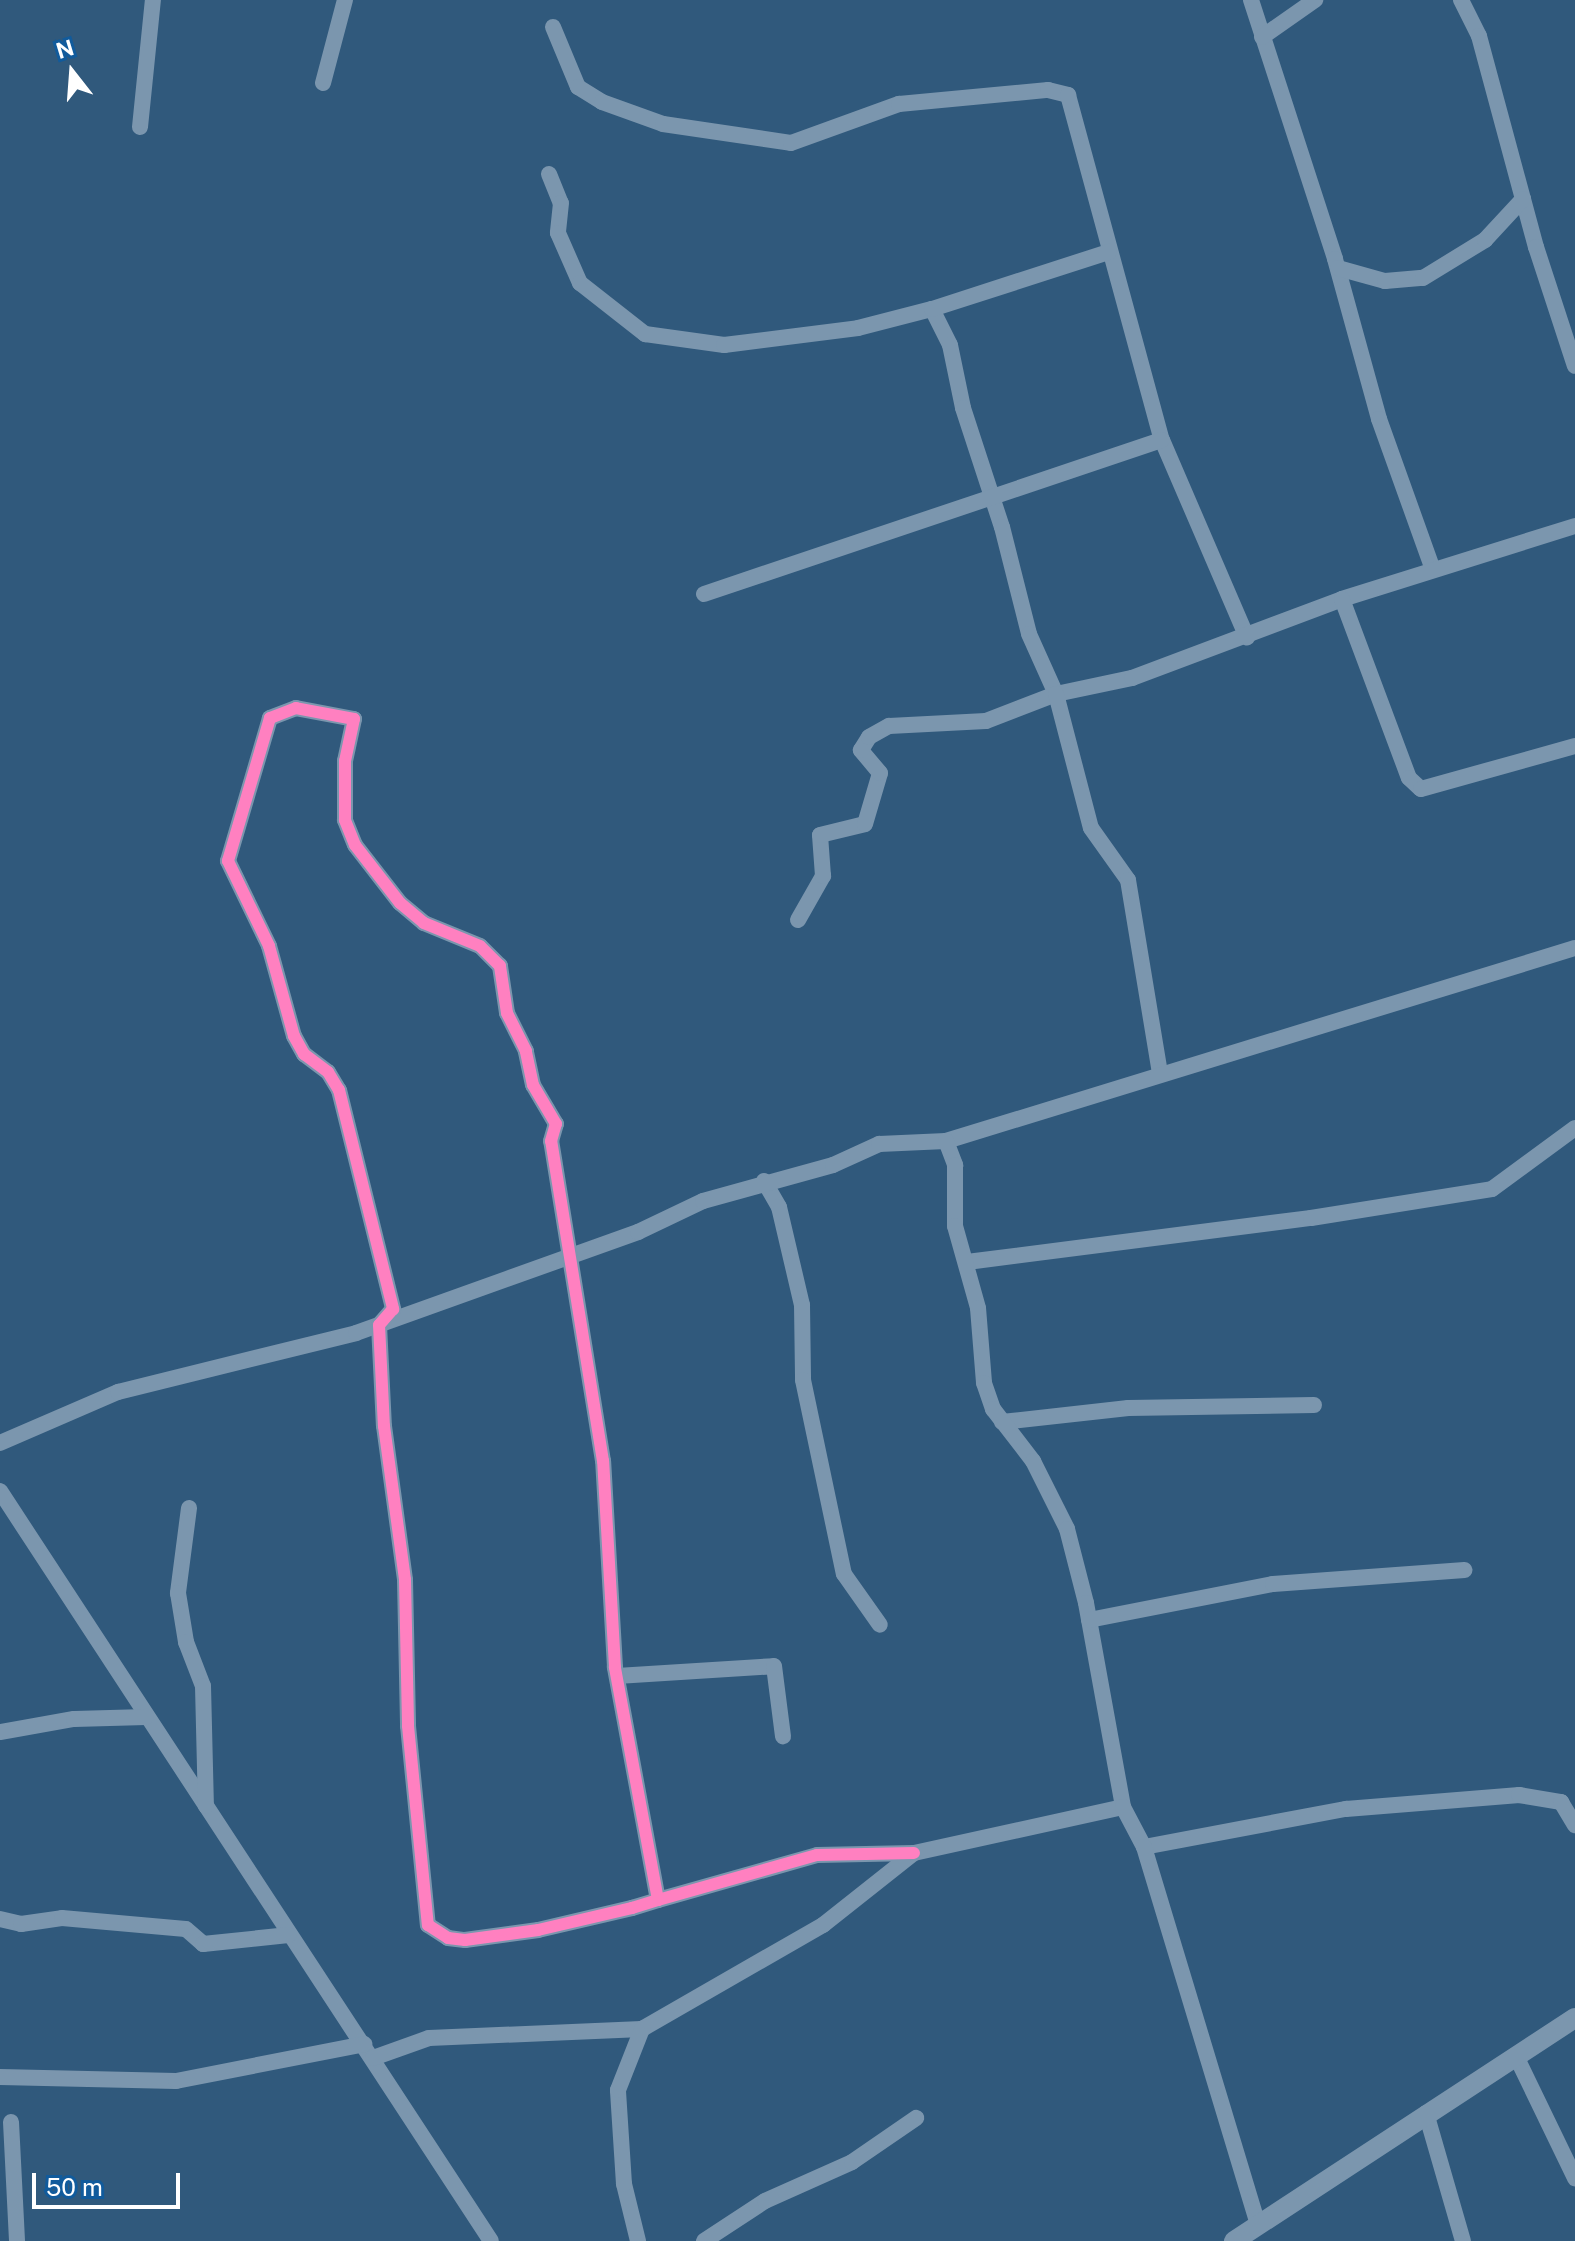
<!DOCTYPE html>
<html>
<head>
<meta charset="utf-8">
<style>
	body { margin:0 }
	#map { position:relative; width:1575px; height:2241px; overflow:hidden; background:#30597c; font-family:"Public Sans",sans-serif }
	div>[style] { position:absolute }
	.minor>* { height:16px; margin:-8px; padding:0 8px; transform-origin:8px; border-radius:8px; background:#7b96ae }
	.tertiary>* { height:20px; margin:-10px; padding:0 10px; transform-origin:10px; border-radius:10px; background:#7b96ae }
	.cycleway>* { height:12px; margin:-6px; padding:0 6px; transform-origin:6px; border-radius:6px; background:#ff80c0 }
	span { translate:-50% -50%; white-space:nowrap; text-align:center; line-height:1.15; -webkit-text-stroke:6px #115b9c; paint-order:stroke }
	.north { position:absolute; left:32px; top:32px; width:80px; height:80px; -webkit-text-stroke:6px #115b9c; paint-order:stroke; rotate:343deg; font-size:22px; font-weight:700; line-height:32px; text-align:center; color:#fff }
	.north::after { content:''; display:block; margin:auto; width:28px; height:36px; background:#fff; clip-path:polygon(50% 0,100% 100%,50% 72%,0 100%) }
	.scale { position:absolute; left:32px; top:2173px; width:148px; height:36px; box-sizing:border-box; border:4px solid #fff; border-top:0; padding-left:10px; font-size:24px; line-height:28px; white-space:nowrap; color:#fff; -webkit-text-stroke:6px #115b9c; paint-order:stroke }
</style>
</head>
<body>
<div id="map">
	<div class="minor">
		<div style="left:1251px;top:0;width:272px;rotate:72deg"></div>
		<div style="left:1335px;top:259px;width:166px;rotate:74.6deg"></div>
		<div style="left:1379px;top:419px;width:160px;rotate:70.3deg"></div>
		<div style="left:1461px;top:0;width:40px;rotate:63.4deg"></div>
		<div style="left:1479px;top:36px;width:219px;rotate:74.9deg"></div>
		<div style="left:1536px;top:247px;width:125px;rotate:71.9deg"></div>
		<div style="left:553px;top:27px;width:65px;rotate:67.4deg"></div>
		<div style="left:578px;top:87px;width:28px;rotate:32deg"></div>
		<div style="left:602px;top:102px;width:65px;rotate:19.8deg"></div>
		<div style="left:663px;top:124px;width:129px;rotate:8.4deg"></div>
		<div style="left:791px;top:143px;width:115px;rotate:-19.9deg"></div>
		<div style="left:899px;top:104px;width:150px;rotate:-5.4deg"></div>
		<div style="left:1048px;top:90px;width:21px;rotate:14deg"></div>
		<div style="left:1068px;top:95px;width:358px;rotate:74.8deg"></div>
		<div style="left:1162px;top:440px;width:215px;rotate:66.7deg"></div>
		<div style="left:1262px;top:37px;width:65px;rotate:-34.9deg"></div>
		<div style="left:323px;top:83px;width:86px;rotate:-75.2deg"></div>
		<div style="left:140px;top:127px;width:128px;rotate:-84.2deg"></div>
		<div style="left:549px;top:174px;width:31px;rotate:68deg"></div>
		<div style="left:561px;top:203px;width:30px;rotate:96deg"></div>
		<div style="left:558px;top:233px;width:55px;rotate:66.3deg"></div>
		<div style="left:580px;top:283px;width:83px;rotate:38.1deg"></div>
		<div style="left:645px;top:334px;width:80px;rotate:7.9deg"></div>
		<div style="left:724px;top:345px;width:135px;rotate:-7.2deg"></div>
		<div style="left:858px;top:328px;width:76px;rotate:-14.4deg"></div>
		<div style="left:932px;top:309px;width:40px;rotate:63.4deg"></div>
		<div style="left:950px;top:345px;width:64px;rotate:78.3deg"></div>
		<div style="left:963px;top:408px;width:125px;rotate:71.9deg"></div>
		<div style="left:1002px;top:527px;width:110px;rotate:75.8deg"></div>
		<div style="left:1029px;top:634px;width:66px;rotate:65.8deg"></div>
		<div style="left:1056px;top:694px;width:78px;rotate:-11.9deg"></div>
		<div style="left:1132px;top:678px;width:224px;rotate:-20.6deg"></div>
		<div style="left:1342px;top:599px;width:244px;rotate:-17.4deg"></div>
		<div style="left:1338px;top:268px;width:49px;rotate:15.5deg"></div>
		<div style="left:1385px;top:281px;width:38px;rotate:-5deg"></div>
		<div style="left:1423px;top:278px;width:73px;rotate:-31.5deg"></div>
		<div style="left:1485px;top:240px;width:56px;rotate:-47.2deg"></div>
		<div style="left:932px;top:309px;width:186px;rotate:-17.9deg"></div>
		<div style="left:704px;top:594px;width:483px;rotate:-18.6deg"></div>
		<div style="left:1342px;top:599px;width:191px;rotate:69.5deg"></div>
		<div style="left:1409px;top:778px;width:16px;rotate:43deg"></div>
		<div style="left:1421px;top:789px;width:160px;rotate:-15.6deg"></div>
		<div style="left:798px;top:920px;width:51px;rotate:-60.4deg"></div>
		<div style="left:823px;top:876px;width:41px;rotate:-94.2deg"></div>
		<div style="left:820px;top:835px;width:46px;rotate:-13.7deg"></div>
		<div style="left:865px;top:824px;width:53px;rotate:-73.6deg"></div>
		<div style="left:880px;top:773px;width:30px;rotate:-130deg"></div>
		<div style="left:861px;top:750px;width:15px;rotate:-58deg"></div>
		<div style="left:869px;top:737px;width:23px;rotate:-29deg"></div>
		<div style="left:889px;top:726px;width:97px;rotate:-3deg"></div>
		<div style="left:986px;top:721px;width:75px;rotate:-21.1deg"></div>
		<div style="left:1056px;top:694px;width:138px;rotate:75.4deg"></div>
		<div style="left:1091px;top:828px;width:64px;rotate:54.6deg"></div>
		<div style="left:1128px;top:880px;width:197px;rotate:80.6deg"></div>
		<div style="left:946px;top:1141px;width:658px;rotate:-17.06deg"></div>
		<div style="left:764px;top:1181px;width:30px;rotate:60deg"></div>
		<div style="left:779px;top:1207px;width:101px;rotate:76.8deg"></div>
		<div style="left:802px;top:1305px;width:75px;rotate:89.2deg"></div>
		<div style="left:803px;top:1380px;width:198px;rotate:78.1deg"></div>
		<div style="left:844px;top:1574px;width:62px;rotate:54.8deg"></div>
		<div style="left:967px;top:1262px;width:347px;rotate:-7.3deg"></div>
		<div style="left:1311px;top:1218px;width:183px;rotate:-9.1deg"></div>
		<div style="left:1492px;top:1189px;width:103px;rotate:-36.3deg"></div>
		<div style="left:1002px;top:1422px;width:127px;rotate:-6.3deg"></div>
		<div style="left:1128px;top:1408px;width:186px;rotate:-0.9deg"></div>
		<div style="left:0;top:1443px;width:129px;rotate:-23.4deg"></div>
		<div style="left:118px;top:1392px;width:245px;rotate:-13.9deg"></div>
		<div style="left:356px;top:1333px;width:300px;rotate:-19.7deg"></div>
		<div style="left:638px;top:1232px;width:72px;rotate:-25.5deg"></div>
		<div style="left:703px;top:1201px;width:135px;rotate:-15.5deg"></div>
		<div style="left:833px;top:1165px;width:51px;rotate:-24.5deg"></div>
		<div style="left:879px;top:1144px;width:67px;rotate:-2.6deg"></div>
		<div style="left:946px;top:1141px;width:26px;rotate:69deg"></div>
		<div style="left:955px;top:1165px;width:61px;rotate:90deg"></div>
		<div style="left:955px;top:1226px;width:85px;rotate:74.3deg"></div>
		<div style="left:978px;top:1308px;width:75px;rotate:85.4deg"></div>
		<div style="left:984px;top:1383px;width:28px;rotate:71deg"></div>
		<div style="left:993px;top:1409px;width:66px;rotate:52.4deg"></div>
		<div style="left:1033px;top:1461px;width:76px;rotate:63.4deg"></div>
		<div style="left:1067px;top:1529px;width:76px;rotate:75.6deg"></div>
		<div style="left:1086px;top:1603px;width:207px;rotate:79.7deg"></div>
		<div style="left:0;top:1491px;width:896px;rotate:56.79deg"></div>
		<div style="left:189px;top:1508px;width:86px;rotate:97.4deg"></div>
		<div style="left:178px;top:1593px;width:50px;rotate:80.7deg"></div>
		<div style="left:186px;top:1642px;width:47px;rotate:68.9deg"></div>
		<div style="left:203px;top:1686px;width:120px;rotate:88.6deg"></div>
		<div style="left:1089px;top:1620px;width:187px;rotate:-11.1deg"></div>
		<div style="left:1273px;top:1584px;width:192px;rotate:-4.2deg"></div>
		<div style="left:617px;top:1676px;width:157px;rotate:-3.6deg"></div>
		<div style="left:774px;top:1666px;width:71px;rotate:82.7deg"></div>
		<div style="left:0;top:1732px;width:75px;rotate:-10deg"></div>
		<div style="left:74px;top:1719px;width:72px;rotate:-1.6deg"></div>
		<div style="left:1144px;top:1847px;width:206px;rotate:-10.7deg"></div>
		<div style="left:1346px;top:1809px;width:174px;rotate:-4.6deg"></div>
		<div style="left:1519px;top:1795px;width:43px;rotate:9.5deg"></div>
		<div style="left:1561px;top:1802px;width:27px;rotate:59deg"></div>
		<div style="left:658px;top:1900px;width:237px;rotate:-100.5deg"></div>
		<div style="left:615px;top:1667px;width:206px;rotate:-93.3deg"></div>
		<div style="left:603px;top:1461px;width:324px;rotate:-99.2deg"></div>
		<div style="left:551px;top:1141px;width:18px;rotate:-74deg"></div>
		<div style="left:556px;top:1124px;width:45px;rotate:-120.5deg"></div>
		<div style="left:533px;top:1085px;width:35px;rotate:-102deg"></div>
		<div style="left:526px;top:1051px;width:42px;rotate:-116.6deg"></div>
		<div style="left:507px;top:1013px;width:48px;rotate:-98.5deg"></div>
		<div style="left:500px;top:966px;width:28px;rotate:-135deg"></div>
		<div style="left:480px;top:946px;width:61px;rotate:-157.7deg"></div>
		<div style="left:424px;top:923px;width:31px;rotate:-140deg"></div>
		<div style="left:400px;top:903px;width:73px;rotate:-127.8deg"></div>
		<div style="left:355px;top:845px;width:27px;rotate:-112deg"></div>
		<div style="left:345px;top:820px;width:59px;rotate:-90deg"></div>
		<div style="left:345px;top:761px;width:43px;rotate:-77.9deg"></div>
		<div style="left:354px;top:719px;width:59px;rotate:-169.3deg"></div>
		<div style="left:296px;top:708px;width:28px;rotate:159deg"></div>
		<div style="left:270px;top:718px;width:149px;rotate:106.4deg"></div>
		<div style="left:228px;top:861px;width:94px;rotate:64.2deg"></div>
		<div style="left:269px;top:946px;width:93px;rotate:74.5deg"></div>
		<div style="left:294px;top:1036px;width:21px;rotate:61deg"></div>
		<div style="left:304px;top:1054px;width:30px;rotate:37deg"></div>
		<div style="left:328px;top:1072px;width:21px;rotate:59deg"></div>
		<div style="left:339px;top:1090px;width:226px;rotate:76.1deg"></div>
		<div style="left:393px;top:1309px;width:21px;rotate:131deg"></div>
		<div style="left:379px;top:1325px;width:101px;rotate:87.2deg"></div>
		<div style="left:384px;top:1426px;width:155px;rotate:82.2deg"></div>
		<div style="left:405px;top:1580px;width:146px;rotate:88.8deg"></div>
		<div style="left:408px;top:1726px;width:200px;rotate:84.3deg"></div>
		<div style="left:428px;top:1925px;width:24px;rotate:33deg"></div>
		<div style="left:448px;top:1938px;width:17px;rotate:7deg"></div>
		<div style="left:465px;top:1940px;width:74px;rotate:-7.8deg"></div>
		<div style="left:538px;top:1930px;width:97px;rotate:-13.2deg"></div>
		<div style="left:632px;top:1908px;width:27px;rotate:-17deg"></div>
		<div style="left:658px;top:1900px;width:165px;rotate:-15.8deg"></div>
		<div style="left:817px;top:1855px;width:97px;rotate:-1.2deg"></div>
		<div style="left:0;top:1919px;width:22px;rotate:13deg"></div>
		<div style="left:21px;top:1924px;width:41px;rotate:-8.3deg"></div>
		<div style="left:62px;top:1918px;width:124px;rotate:5.1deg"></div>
		<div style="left:186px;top:1929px;width:23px;rotate:41deg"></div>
		<div style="left:203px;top:1944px;width:86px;rotate:-6deg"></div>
		<div style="left:1516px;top:2056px;width:136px;rotate:64.2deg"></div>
		<div style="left:373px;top:2058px;width:59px;rotate:-19.7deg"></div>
		<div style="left:429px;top:2038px;width:213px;rotate:-2.4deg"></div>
		<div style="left:642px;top:2029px;width:209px;rotate:-29.9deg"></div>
		<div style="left:823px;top:1925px;width:116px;rotate:-38.4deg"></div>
		<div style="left:914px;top:1853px;width:214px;rotate:-12.4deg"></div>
		<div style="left:1123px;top:1807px;width:45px;rotate:62.3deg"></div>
		<div style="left:1144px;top:1847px;width:395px;rotate:73.2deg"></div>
		<div style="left:0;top:2077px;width:176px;rotate:1.3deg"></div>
		<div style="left:176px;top:2081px;width:192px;rotate:-11.1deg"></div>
		<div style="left:1426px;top:2113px;width:133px;rotate:73.9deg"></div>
		<div style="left:11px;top:2122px;width:119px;rotate:87.1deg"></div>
		<div style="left:638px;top:2241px;width:59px;rotate:-103.8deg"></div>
		<div style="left:624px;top:2184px;width:94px;rotate:-93.7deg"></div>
		<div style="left:618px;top:2090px;width:66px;rotate:-68.5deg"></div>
		<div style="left:704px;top:2241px;width:73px;rotate:-33.3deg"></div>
		<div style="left:765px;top:2201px;width:95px;rotate:-24.1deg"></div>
		<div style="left:852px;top:2162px;width:78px;rotate:-34.5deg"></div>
	</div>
	<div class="tertiary">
		<div style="left:1234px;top:2241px;width:407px;rotate:-33.2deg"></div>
	</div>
	<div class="cycleway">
		<div style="left:658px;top:1900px;width:237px;rotate:-100.5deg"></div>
		<div style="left:615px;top:1667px;width:206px;rotate:-93.3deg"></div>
		<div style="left:603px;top:1461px;width:324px;rotate:-99.2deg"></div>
		<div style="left:551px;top:1141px;width:18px;rotate:-74deg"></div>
		<div style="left:556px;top:1124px;width:45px;rotate:-120.5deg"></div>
		<div style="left:533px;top:1085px;width:35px;rotate:-102deg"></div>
		<div style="left:526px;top:1051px;width:42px;rotate:-116.6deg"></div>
		<div style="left:507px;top:1013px;width:48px;rotate:-98.5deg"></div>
		<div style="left:500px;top:966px;width:28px;rotate:-135deg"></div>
		<div style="left:480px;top:946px;width:61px;rotate:-157.7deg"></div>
		<div style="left:424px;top:923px;width:31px;rotate:-140deg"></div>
		<div style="left:400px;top:903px;width:73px;rotate:-127.8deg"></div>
		<div style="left:355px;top:845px;width:27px;rotate:-112deg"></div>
		<div style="left:345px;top:820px;width:59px;rotate:-90deg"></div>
		<div style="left:345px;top:761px;width:43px;rotate:-77.9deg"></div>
		<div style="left:354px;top:719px;width:59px;rotate:-169.3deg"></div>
		<div style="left:296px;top:708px;width:28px;rotate:159deg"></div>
		<div style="left:270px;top:718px;width:149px;rotate:106.4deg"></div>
		<div style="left:228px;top:861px;width:94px;rotate:64.2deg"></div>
		<div style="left:269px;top:946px;width:93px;rotate:74.5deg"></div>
		<div style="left:294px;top:1036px;width:21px;rotate:61deg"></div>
		<div style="left:304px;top:1054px;width:30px;rotate:37deg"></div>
		<div style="left:328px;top:1072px;width:21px;rotate:59deg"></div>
		<div style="left:339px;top:1090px;width:226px;rotate:76.1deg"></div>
		<div style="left:393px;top:1309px;width:21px;rotate:131deg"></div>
		<div style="left:379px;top:1325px;width:101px;rotate:87.2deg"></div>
		<div style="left:384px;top:1426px;width:155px;rotate:82.2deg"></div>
		<div style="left:405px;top:1580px;width:146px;rotate:88.8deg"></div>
		<div style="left:408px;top:1726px;width:200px;rotate:84.3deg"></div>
		<div style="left:428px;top:1925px;width:24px;rotate:33deg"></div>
		<div style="left:448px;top:1938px;width:17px;rotate:7deg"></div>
		<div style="left:465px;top:1940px;width:74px;rotate:-7.8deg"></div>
		<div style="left:538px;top:1930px;width:97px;rotate:-13.2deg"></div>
		<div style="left:632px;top:1908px;width:27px;rotate:-17deg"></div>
		<div style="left:658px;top:1900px;width:165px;rotate:-15.8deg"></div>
		<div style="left:817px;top:1855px;width:97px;rotate:-1.2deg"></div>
	</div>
	<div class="north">N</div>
	<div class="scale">50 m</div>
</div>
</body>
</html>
